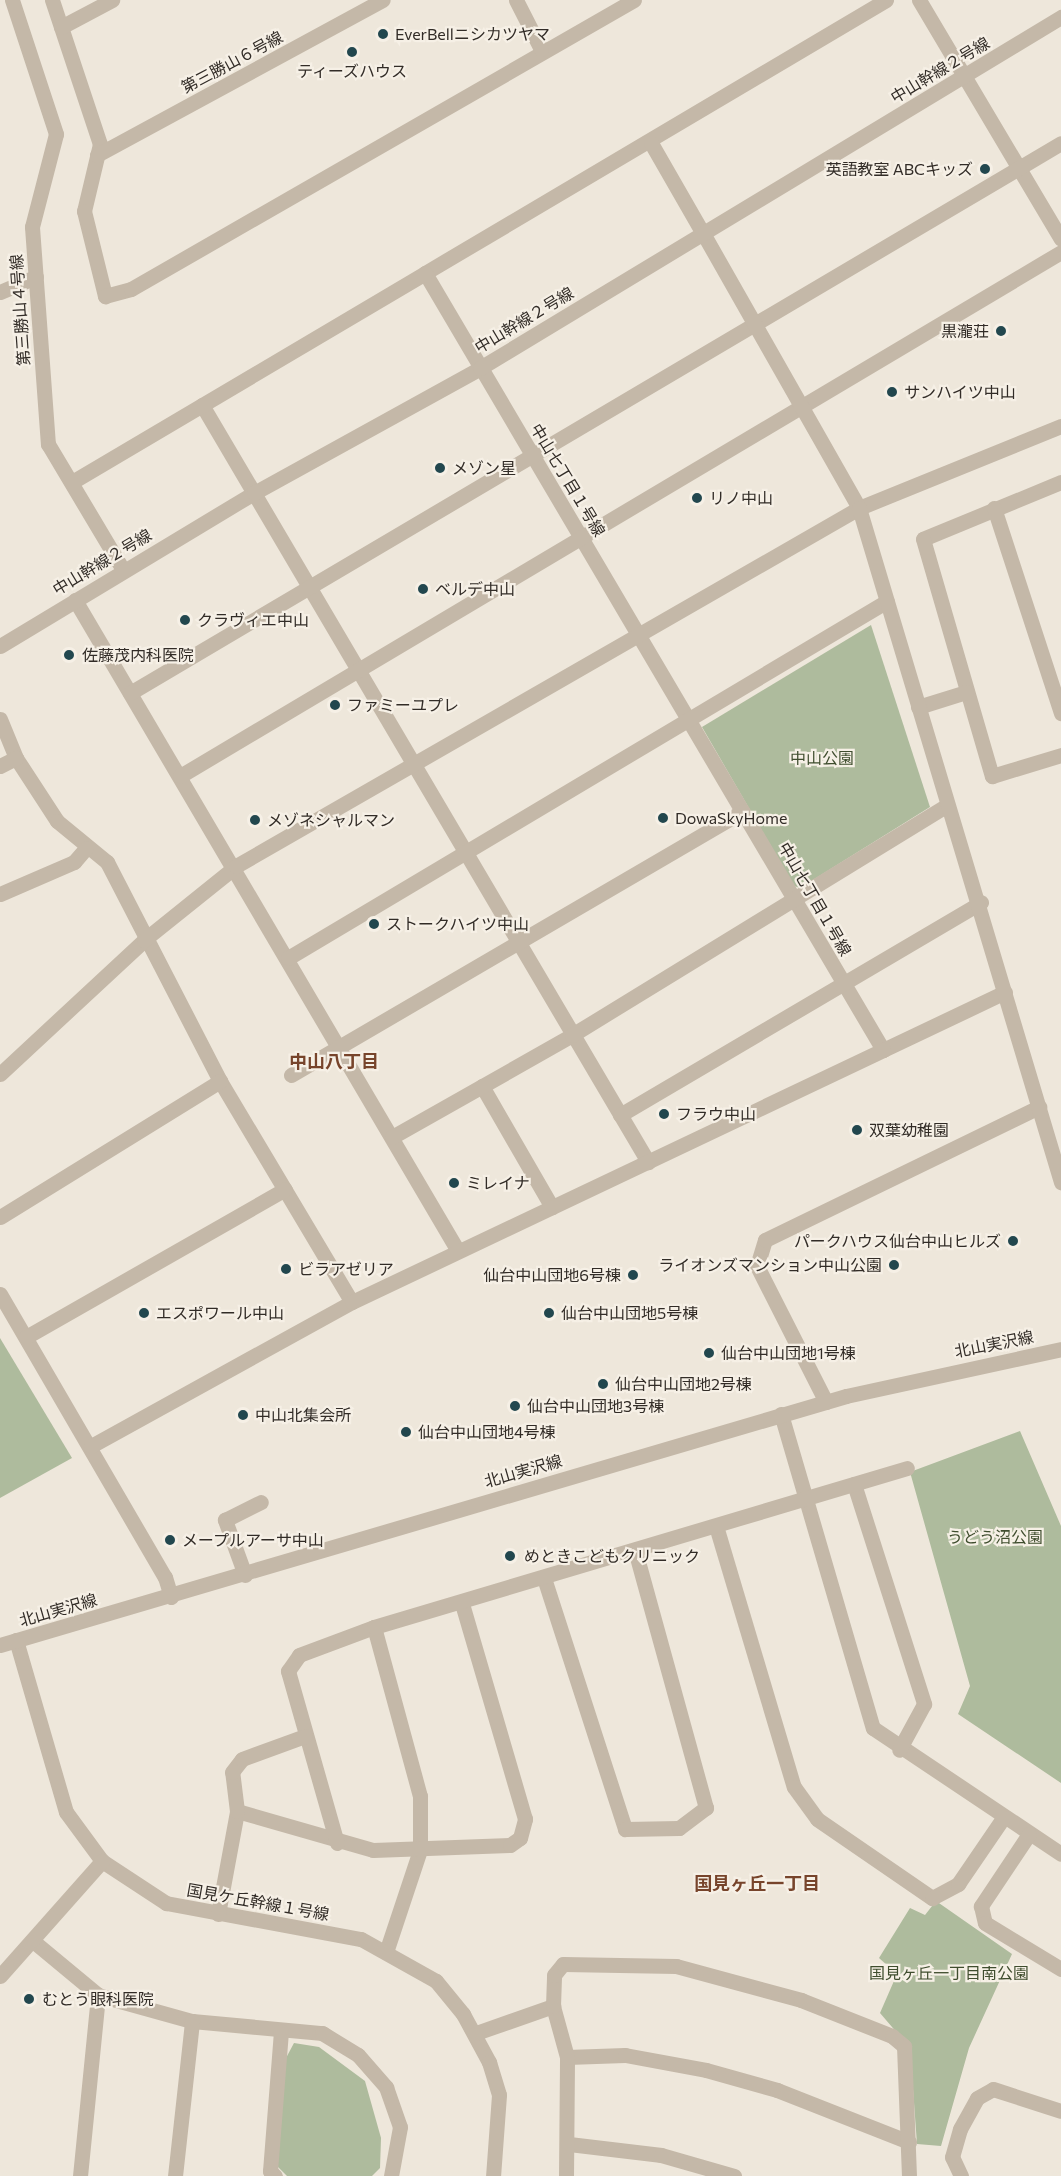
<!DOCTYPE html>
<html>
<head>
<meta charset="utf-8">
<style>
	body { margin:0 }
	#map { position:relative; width:1061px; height:2176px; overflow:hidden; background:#eee7db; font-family:Commissioner,"Noto Sans JP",sans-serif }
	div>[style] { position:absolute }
	.green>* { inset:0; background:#aebb9d }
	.minor>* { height:15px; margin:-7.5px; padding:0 7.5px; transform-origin:7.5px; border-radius:7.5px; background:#c4b8a8 }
	.tertiary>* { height:15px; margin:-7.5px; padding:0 7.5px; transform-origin:7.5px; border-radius:7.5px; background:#c4b8a8 }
	.dots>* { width:16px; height:16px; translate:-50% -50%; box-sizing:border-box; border:3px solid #f6f0e6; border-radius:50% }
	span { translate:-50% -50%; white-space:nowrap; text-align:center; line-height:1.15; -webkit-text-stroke:4.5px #f6f0e6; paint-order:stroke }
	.poi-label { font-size:16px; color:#322c27 }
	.left { translate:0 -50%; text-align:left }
	.right { translate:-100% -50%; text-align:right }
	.street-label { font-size:16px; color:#322c27 }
	.park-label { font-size:16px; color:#3f4d2e }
	.neighbourhood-label { font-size:18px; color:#77442b; font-weight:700 }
</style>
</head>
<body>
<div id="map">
	<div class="green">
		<div style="clip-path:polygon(871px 625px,930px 807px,800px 888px,794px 886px,702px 727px)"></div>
		<div style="clip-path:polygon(0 1338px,72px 1458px,0 1498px)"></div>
		<div style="clip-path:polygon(1020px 1431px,1061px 1526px,1061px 1783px,958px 1714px,970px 1686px,910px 1472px)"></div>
		<div style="clip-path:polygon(936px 1901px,1012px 1954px,969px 2048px,941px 2146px,917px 2144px,910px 2048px,880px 2013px,897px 1974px,879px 1958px,910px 1908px,925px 1915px)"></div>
		<div style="clip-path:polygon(294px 2043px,319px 2047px,365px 2081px,381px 2138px,380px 2168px,372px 2176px,287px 2176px,277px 2166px,286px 2058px)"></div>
	</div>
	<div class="minor">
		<div style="left:52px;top:0;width:152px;rotate:71.6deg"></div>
		<div style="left:100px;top:144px;width:69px;rotate:103.4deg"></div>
		<div style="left:84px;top:211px;width:88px;rotate:76.1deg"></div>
		<div style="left:105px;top:296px;width:27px;rotate:-15deg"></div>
		<div style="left:131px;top:289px;width:580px;rotate:-29.88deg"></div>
		<div style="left:516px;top:0;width:55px;rotate:63deg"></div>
		<div style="left:886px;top:0;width:536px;rotate:149.37deg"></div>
		<div style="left:425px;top:273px;width:902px;rotate:59.48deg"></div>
		<div style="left:883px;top:1050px;width:135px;rotate:-25.4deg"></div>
		<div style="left:919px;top:0;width:278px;rotate:59.3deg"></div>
		<div style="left:651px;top:143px;width:106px;rotate:60.1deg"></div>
		<div style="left:97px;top:155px;width:325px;rotate:-28.5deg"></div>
		<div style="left:0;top:292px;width:39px;rotate:-23deg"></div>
		<div style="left:202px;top:405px;width:879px;rotate:59.49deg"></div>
		<div style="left:72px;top:482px;width:410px;rotate:-30.6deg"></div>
		<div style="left:1061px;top:482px;width:149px;rotate:157.6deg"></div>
		<div style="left:923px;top:539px;width:247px;rotate:73.8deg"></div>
		<div style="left:992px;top:776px;width:72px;rotate:-16.9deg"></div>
		<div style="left:994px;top:508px;width:216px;rotate:71.9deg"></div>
		<div style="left:75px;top:600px;width:755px;rotate:59.53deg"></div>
		<div style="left:130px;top:693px;width:1081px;rotate:-30.57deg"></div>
		<div style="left:918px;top:707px;width:50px;rotate:-17.4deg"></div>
		<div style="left:0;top:719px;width:42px;rotate:67.7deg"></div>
		<div style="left:16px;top:758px;width:75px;rotate:56.9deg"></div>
		<div style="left:57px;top:821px;width:65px;rotate:39.4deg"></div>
		<div style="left:107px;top:862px;width:246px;rotate:62.7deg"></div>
		<div style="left:220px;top:1081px;width:257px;rotate:59.2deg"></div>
		<div style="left:0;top:766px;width:18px;rotate:-27deg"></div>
		<div style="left:180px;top:776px;width:1025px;rotate:-30.74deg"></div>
		<div style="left:0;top:894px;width:81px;rotate:-23.4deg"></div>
		<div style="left:74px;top:862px;width:18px;rotate:-49deg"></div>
		<div style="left:288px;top:958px;width:697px;rotate:-30.79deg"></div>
		<div style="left:0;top:1074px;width:197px;rotate:-42.9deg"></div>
		<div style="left:144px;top:940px;width:118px;rotate:-38.8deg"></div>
		<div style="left:236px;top:866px;width:719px;rotate:-29.88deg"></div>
		<div style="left:859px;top:508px;width:218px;rotate:-22.1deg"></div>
		<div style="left:291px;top:1075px;width:523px;rotate:-30.29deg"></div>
		<div style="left:482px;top:1086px;width:140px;rotate:60deg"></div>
		<div style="left:620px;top:1115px;width:419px;rotate:-30.5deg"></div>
		<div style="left:392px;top:1137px;width:207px;rotate:-29.5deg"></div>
		<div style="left:572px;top:1035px;width:439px;rotate:-31.5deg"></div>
		<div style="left:0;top:1217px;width:259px;rotate:-31.7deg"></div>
		<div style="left:0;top:1294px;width:328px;rotate:59.8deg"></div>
		<div style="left:165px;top:1577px;width:21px;rotate:73deg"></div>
		<div style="left:26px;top:1337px;width:298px;rotate:-29.7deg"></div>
		<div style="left:826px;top:1402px;width:153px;rotate:-116.9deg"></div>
		<div style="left:757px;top:1266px;width:27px;rotate:-73deg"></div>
		<div style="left:765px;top:1240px;width:305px;rotate:-25.9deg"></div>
		<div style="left:781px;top:1414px;width:327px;rotate:73.7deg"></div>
		<div style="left:873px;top:1728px;width:226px;rotate:33.8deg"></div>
		<div style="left:91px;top:1446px;width:298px;rotate:-28.9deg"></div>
		<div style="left:352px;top:1302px;width:588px;rotate:-25.39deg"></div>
		<div style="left:854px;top:1484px;width:231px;rotate:72.3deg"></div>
		<div style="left:924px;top:1704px;width:52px;rotate:118.5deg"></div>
		<div style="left:716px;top:1526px;width:272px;rotate:73.4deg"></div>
		<div style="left:794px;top:1787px;width:39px;rotate:54deg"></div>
		<div style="left:817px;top:1819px;width:140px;rotate:34.5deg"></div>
		<div style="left:932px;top:1898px;width:30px;rotate:-28deg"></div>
		<div style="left:958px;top:1884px;width:80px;rotate:-55.7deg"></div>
		<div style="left:245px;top:1575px;width:59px;rotate:-110deg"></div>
		<div style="left:225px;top:1520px;width:40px;rotate:-26.6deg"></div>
		<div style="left:544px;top:1578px;width:264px;rotate:72.1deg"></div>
		<div style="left:625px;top:1829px;width:54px;rotate:-1.1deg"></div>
		<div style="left:679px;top:1828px;width:34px;rotate:-37deg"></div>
		<div style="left:706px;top:1808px;width:268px;rotate:-105.4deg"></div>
		<div style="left:374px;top:1627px;width:175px;rotate:74.8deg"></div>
		<div style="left:420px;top:1796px;width:54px;rotate:90deg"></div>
		<div style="left:420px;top:1850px;width:104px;rotate:108.4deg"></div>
		<div style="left:16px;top:1640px;width:179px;rotate:73.8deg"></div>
		<div style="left:66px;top:1812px;width:61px;rotate:53.7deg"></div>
		<div style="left:102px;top:1861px;width:77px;rotate:33.3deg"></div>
		<div style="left:166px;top:1903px;width:198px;rotate:10.5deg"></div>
		<div style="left:361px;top:1939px;width:86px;rotate:29.2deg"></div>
		<div style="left:436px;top:1981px;width:43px;rotate:50.7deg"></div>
		<div style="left:463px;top:2014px;width:55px;rotate:61.6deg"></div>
		<div style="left:489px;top:2062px;width:34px;rotate:73deg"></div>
		<div style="left:499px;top:2095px;width:81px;rotate:94.2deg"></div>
		<div style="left:237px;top:1811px;width:141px;rotate:16deg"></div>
		<div style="left:373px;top:1850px;width:137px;rotate:-2.1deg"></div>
		<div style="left:510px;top:1845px;width:12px;rotate:-35deg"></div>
		<div style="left:520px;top:1838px;width:20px;rotate:-75deg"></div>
		<div style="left:525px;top:1819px;width:225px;rotate:-106.3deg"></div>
		<div style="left:1029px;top:1834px;width:87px;rotate:123.7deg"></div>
		<div style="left:981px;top:1906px;width:17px;rotate:77deg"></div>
		<div style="left:985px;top:1923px;width:89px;rotate:31.2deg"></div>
		<div style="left:337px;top:1843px;width:179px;rotate:-105.9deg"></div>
		<div style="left:288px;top:1671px;width:19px;rotate:-55deg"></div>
		<div style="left:299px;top:1655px;width:80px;rotate:-20.5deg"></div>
		<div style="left:374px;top:1627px;width:556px;rotate:-16.61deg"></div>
		<div style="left:218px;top:1914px;width:105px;rotate:-79.5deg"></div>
		<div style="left:237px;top:1811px;width:39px;rotate:-97deg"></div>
		<div style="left:232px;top:1772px;width:16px;rotate:-52deg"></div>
		<div style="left:242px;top:1759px;width:67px;rotate:-20.1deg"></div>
		<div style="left:33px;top:1941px;width:85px;rotate:39.7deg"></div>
		<div style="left:98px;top:1995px;width:98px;rotate:15.5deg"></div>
		<div style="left:192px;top:2021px;width:131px;rotate:5.3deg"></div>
		<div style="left:322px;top:2033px;width:42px;rotate:31.4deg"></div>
		<div style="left:358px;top:2055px;width:43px;rotate:48.8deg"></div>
		<div style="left:386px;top:2087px;width:42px;rotate:70.7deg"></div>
		<div style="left:400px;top:2127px;width:50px;rotate:100.4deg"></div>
		<div style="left:0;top:1976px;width:154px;rotate:-48.4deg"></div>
		<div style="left:476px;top:2033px;width:82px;rotate:-19.3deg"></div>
		<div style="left:567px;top:2057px;width:58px;rotate:-2deg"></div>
		<div style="left:625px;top:2055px;width:82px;rotate:10.5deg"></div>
		<div style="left:706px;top:2070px;width:74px;rotate:15.7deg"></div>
		<div style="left:777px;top:2090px;width:142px;rotate:21.5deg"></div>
		<div style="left:569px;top:2144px;width:93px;rotate:6.8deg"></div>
		<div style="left:661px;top:2155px;width:76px;rotate:16deg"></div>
		<div style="left:80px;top:2176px;width:182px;rotate:-84.3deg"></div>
		<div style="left:175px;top:2176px;width:156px;rotate:-83.7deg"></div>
		<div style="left:275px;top:2176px;width:7px;rotate:-135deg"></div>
		<div style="left:270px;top:2171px;width:140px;rotate:-85.5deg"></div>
		<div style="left:566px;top:2176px;width:119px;rotate:-89.5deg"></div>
		<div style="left:567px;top:2057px;width:53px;rotate:-105.4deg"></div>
		<div style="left:553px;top:2006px;width:31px;rotate:-88deg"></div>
		<div style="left:554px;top:1975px;width:14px;rotate:-51deg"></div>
		<div style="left:563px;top:1964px;width:113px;rotate:1deg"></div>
		<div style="left:676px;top:1966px;width:130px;rotate:15.2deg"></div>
		<div style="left:801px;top:2000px;width:98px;rotate:21.6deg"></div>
		<div style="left:892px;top:2036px;width:16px;rotate:40deg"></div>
		<div style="left:904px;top:2046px;width:130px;rotate:87.8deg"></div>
		<div style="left:961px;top:2176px;width:21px;rotate:-115deg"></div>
		<div style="left:952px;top:2157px;width:29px;rotate:-74deg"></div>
		<div style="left:960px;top:2129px;width:35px;rotate:-61deg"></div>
		<div style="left:977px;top:2098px;width:18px;rotate:-29deg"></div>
		<div style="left:993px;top:2089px;width:71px;rotate:17.9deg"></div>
	</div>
	<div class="tertiary">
		<div style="left:12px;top:0;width:141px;rotate:71.8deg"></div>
		<div style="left:56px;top:134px;width:96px;rotate:104.5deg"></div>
		<div style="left:32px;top:227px;width:218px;rotate:85.8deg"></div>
		<div style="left:48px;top:444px;width:147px;rotate:59.2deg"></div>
		<div style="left:61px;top:27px;width:58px;rotate:-27.9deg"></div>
		<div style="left:704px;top:235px;width:314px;rotate:60.4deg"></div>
		<div style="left:859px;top:508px;width:704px;rotate:73.32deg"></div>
		<div style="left:0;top:646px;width:297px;rotate:-31.1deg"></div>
		<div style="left:254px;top:493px;width:258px;rotate:-28.9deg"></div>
		<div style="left:480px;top:368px;width:679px;rotate:-31.14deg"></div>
		<div style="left:0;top:1645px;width:882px;rotate:-16.4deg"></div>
		<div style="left:846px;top:1396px;width:220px;rotate:-12.3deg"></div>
	</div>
	<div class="dots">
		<div style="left:383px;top:34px;background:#22474e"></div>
		<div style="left:352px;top:52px;background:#22474e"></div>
		<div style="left:985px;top:169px;background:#22474e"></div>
		<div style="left:1001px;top:331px;background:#22474e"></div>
		<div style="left:892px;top:392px;background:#22474e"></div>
		<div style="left:440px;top:468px;background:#22474e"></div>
		<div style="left:697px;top:498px;background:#22474e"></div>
		<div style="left:423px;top:589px;background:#22474e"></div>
		<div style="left:185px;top:620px;background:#22474e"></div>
		<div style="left:69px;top:655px;background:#22474e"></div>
		<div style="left:335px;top:705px;background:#22474e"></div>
		<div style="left:663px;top:818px;background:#22474e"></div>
		<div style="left:255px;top:820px;background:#22474e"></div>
		<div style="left:374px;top:924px;background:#22474e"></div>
		<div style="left:664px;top:1114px;background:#22474e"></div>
		<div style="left:857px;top:1130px;background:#22474e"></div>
		<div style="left:454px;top:1183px;background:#22474e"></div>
		<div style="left:1013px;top:1241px;background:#22474e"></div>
		<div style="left:894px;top:1265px;background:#22474e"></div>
		<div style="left:286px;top:1269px;background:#22474e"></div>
		<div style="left:633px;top:1275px;background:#22474e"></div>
		<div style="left:144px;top:1313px;background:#22474e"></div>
		<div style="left:549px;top:1313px;background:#22474e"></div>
		<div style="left:709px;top:1353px;background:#22474e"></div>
		<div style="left:603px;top:1384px;background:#22474e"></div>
		<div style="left:515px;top:1406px;background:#22474e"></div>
		<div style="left:243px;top:1415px;background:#22474e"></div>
		<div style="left:406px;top:1432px;background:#22474e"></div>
		<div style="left:170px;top:1540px;background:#22474e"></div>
		<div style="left:510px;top:1556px;background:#22474e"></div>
		<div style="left:29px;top:1999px;background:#22474e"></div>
	</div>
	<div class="poi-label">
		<span class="left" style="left:395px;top:34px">EverBellニシカツヤマ</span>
		<span style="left:352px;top:71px">ティーズハウス</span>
		<span class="right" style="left:973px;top:169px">英語教室 ABCキッズ</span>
		<span class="right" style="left:989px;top:331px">黒瀧荘</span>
		<span class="left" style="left:904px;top:392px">サンハイツ中山</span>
		<span class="left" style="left:452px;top:468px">メゾン星</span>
		<span class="left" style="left:709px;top:498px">リノ中山</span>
		<span class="left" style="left:435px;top:589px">ベルデ中山</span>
		<span class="left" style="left:197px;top:620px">クラヴィエ中山</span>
		<span class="left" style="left:82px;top:655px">佐藤茂内科医院</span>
		<span class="left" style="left:347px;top:705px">ファミーユプレ</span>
		<span class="left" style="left:675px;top:818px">DowaSkyHome</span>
		<span class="left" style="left:267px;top:820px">メゾネシャルマン</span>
		<span class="left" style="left:386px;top:924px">ストークハイツ中山</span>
		<span class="left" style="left:676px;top:1114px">フラウ中山</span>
		<span class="left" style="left:869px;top:1130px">双葉幼稚園</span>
		<span class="left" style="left:466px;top:1183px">ミレイナ</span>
		<span class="right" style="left:1001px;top:1241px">パークハウス仙台中山ヒルズ</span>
		<span class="right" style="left:882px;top:1265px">ライオンズマンション中山公園</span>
		<span class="left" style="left:298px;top:1269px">ビラアゼリア</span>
		<span class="right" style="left:621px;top:1275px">仙台中山団地6号棟</span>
		<span class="left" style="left:156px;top:1313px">エスポワール中山</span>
		<span class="left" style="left:561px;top:1313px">仙台中山団地5号棟</span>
		<span class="left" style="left:721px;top:1353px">仙台中山団地1号棟</span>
		<span class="left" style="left:615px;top:1384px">仙台中山団地2号棟</span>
		<span class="left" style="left:527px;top:1406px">仙台中山団地3号棟</span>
		<span class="left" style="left:255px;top:1415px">中山北集会所</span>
		<span class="left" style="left:418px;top:1432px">仙台中山団地4号棟</span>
		<span class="left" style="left:182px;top:1540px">メープルアーサ中山</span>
		<span class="left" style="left:524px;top:1556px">めときこどもクリニック</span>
		<span class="left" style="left:42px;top:1999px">むとう眼科医院</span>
	</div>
	<div class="street-label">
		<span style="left:232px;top:62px;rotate:-28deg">第三勝山６号線</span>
		<span style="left:940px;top:70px;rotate:-31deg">中山幹線２号線</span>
		<span style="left:20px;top:310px;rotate:-94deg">第三勝山４号線</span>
		<span style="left:524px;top:320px;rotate:-31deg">中山幹線２号線</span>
		<span style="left:568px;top:480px;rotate:59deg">中山七丁目１号線</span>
		<span style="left:102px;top:562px;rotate:-31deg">中山幹線２号線</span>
		<span style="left:815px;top:899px;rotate:60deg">中山七丁目１号線</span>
		<span style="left:994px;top:1344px;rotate:-11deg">北山実沢線</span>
		<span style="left:523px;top:1471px;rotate:-16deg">北山実沢線</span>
		<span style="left:58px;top:1610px;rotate:-16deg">北山実沢線</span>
		<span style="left:258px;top:1902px;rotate:10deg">国見ケ丘幹線１号線</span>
	</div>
	<div class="park-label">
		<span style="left:822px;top:758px">中山公園</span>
		<span style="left:995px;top:1537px">うどう沼公園</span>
		<span style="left:949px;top:1973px">国見ヶ丘一丁目南公園</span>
	</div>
	<div class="neighbourhood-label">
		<span style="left:334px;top:1061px">中山八丁目</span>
		<span style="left:757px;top:1883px">国見ヶ丘一丁目</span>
	</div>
</div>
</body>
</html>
